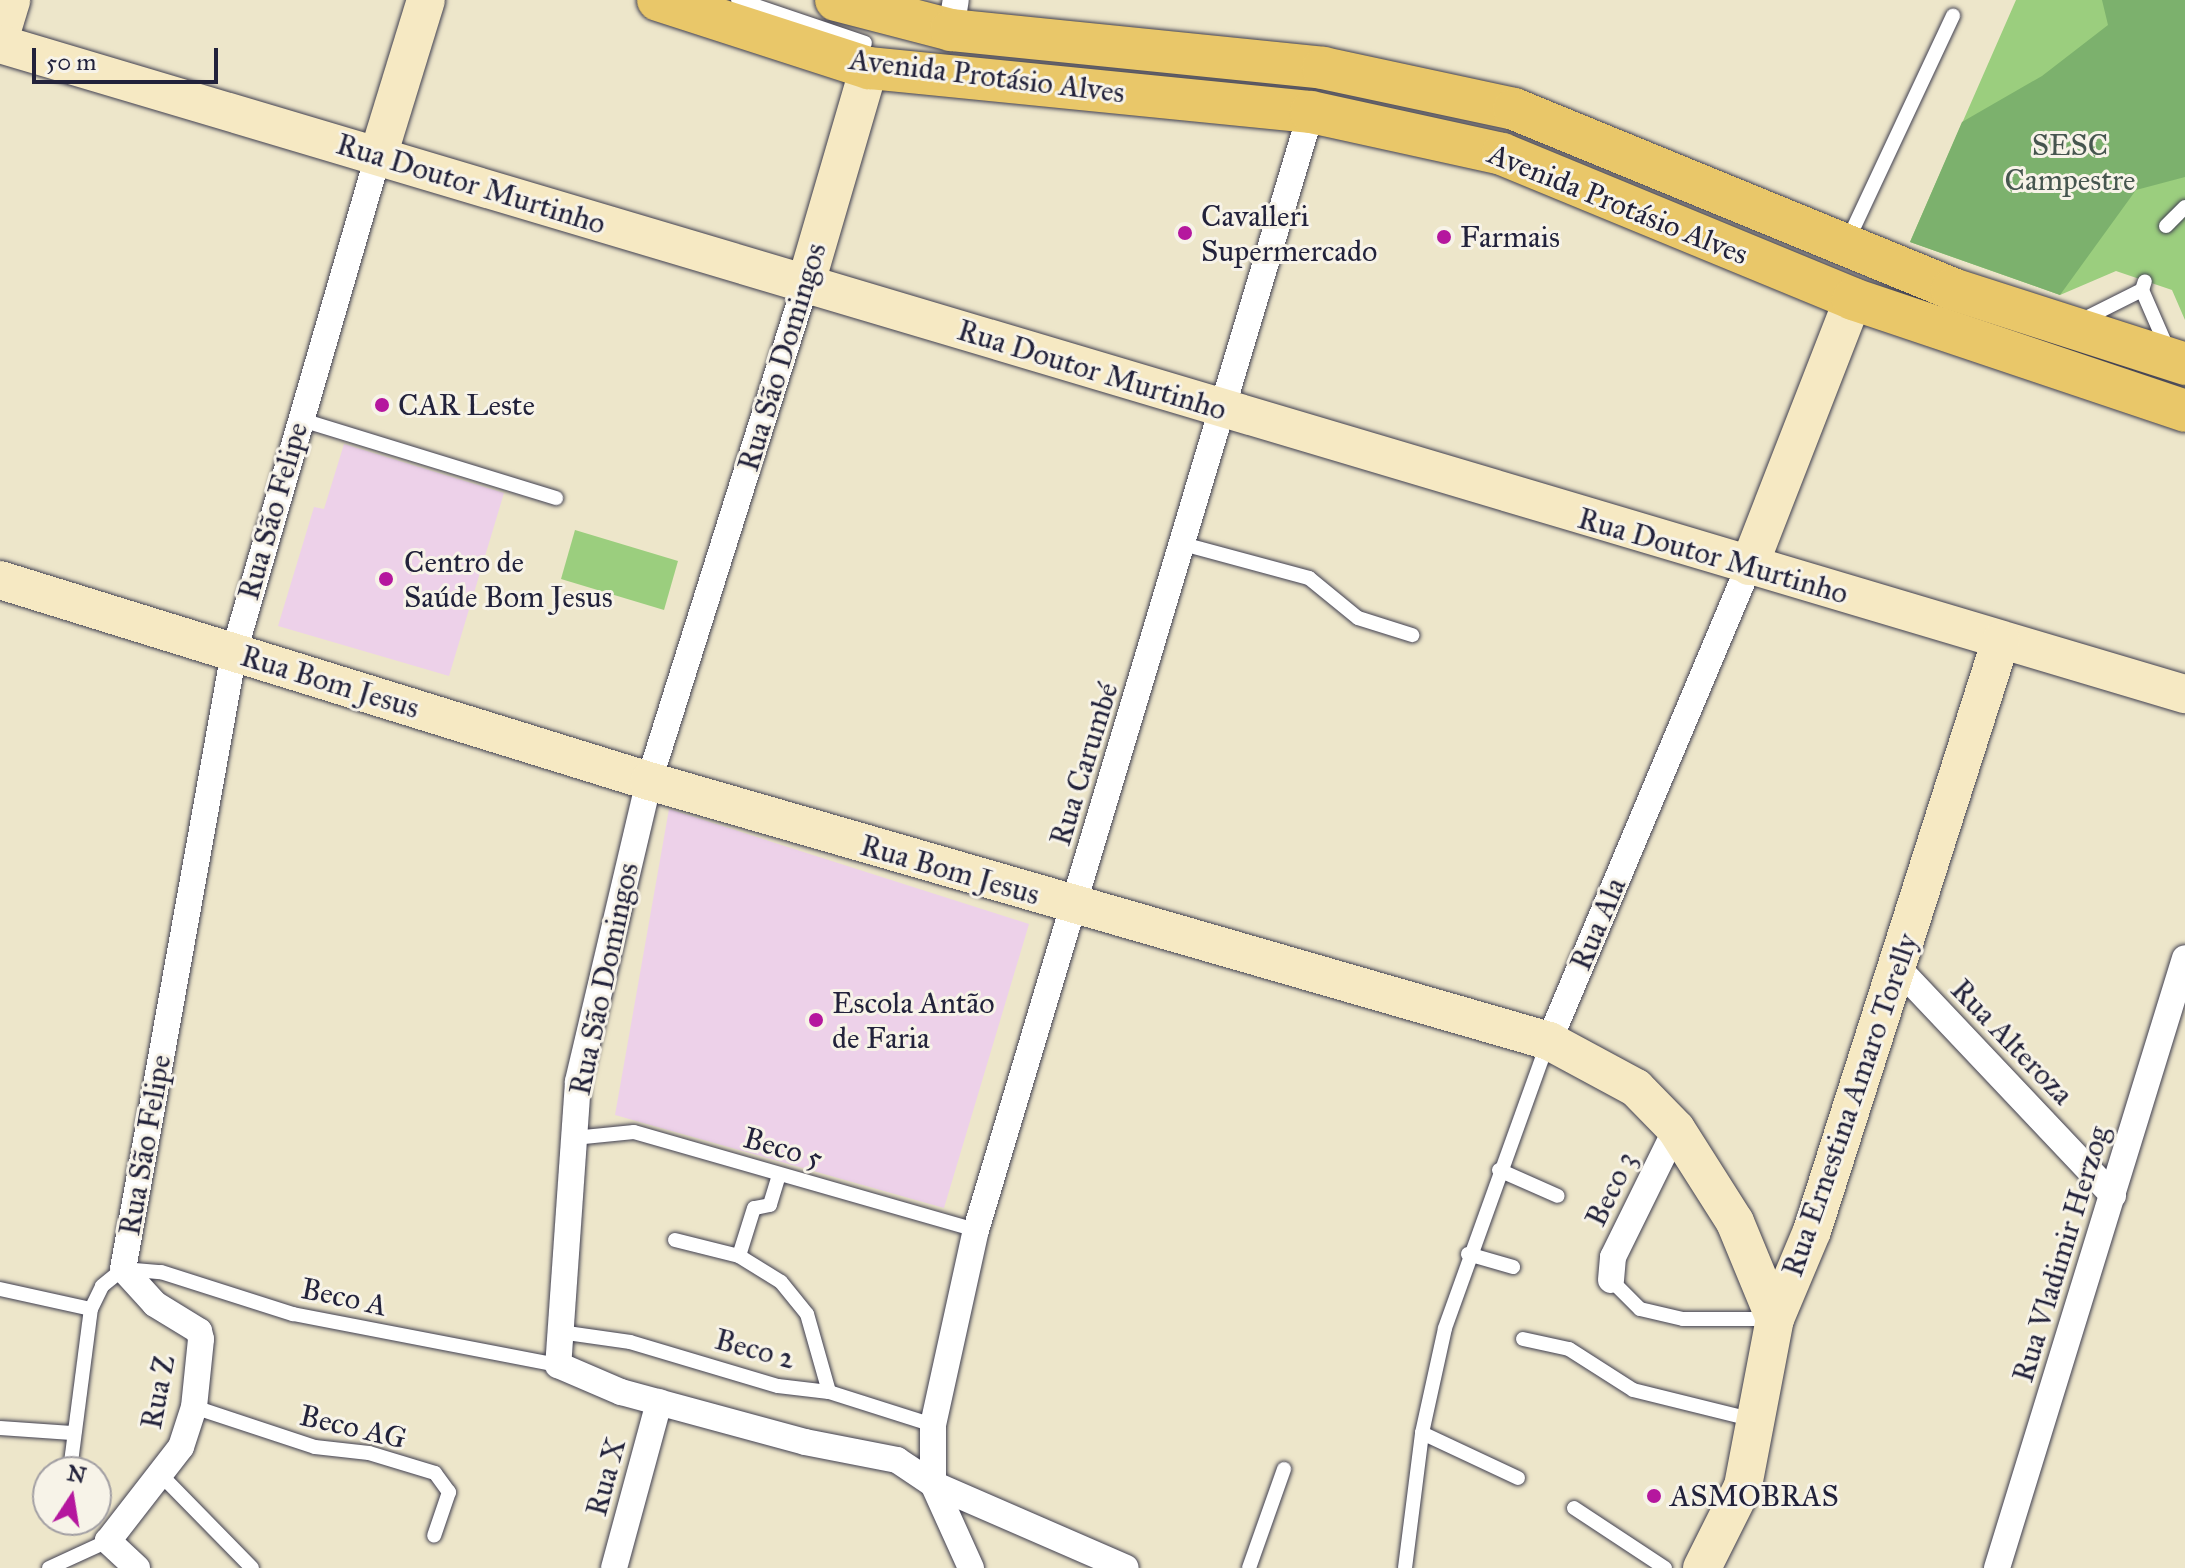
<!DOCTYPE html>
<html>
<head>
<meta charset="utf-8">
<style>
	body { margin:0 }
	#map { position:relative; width:2185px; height:1568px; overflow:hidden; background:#ede6ca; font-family:"IM FELL Great Primer",serif }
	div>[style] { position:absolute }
	.built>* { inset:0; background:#edd1e9 }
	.green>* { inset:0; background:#9bce7e }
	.forest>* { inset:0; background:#7cb16d }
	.roads { filter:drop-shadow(0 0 2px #403f50) drop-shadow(0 0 2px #403f50) }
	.lane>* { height:14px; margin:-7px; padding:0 7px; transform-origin:7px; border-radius:7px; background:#fff }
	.street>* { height:26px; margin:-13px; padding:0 13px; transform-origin:13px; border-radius:13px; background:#fff }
	.secondary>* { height:38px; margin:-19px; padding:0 19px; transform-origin:19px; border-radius:19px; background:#f6e9c3 }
	.primary>* { height:42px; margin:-21px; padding:0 21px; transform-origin:21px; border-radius:21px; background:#e9c769 }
	.dots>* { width:22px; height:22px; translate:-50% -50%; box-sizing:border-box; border:4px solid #f7f3e8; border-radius:50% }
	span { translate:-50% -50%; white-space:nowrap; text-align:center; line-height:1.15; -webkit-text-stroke:6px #f7f3e8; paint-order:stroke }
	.street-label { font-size:30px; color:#22223b }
	.park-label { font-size:30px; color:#46564f }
	.poi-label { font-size:30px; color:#22223b }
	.left { translate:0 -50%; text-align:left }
	.north { position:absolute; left:32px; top:1456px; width:80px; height:80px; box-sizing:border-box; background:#f7f3e8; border:2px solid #a29fa3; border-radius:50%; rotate:12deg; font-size:22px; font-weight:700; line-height:32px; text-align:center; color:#22223b }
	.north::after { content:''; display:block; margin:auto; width:28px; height:36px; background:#b5179e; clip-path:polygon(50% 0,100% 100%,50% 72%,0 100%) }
	.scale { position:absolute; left:32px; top:48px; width:186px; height:36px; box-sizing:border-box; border:4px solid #22223b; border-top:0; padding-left:10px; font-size:24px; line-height:28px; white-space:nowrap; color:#22223b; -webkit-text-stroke:6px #f7f3e8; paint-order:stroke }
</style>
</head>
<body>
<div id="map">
	<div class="built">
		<div style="clip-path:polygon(344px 444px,504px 493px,449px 676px,278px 626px,314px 507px,324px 509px)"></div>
		<div style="clip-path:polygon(669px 809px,1029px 924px,944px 1208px,615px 1115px)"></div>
	</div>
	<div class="green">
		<div style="clip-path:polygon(2016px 0,2185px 0,2185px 320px,2172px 290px,2116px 271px,2060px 295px,1910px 242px)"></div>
		<div style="clip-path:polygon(575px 530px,678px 561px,664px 610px,561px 579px)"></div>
	</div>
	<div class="forest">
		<div style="clip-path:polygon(2102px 0,2185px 0,2185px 177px,2136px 190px,2060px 295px,1910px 242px,1962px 122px,2042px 76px,2108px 25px)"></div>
	</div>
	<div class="roads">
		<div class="lane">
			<div style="left:738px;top:0;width:134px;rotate:18.7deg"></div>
			<div style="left:2166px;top:226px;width:27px;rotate:-45deg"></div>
			<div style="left:1847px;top:242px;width:250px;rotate:-64.9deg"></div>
			<div style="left:2142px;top:290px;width:68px;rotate:66.5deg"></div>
			<div style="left:2082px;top:320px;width:67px;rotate:-26.6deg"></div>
			<div style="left:2142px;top:290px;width:9px;rotate:-72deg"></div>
			<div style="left:299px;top:419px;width:269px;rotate:17.1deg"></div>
			<div style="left:1183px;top:544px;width:131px;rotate:15.1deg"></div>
			<div style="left:1309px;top:578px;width:63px;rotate:39.2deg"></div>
			<div style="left:1358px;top:618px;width:57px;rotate:17.5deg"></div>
			<div style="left:574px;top:1138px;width:60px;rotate:-5.7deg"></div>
			<div style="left:634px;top:1132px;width:356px;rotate:16deg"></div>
			<div style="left:1499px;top:1170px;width:64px;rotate:23.8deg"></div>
			<div style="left:779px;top:1175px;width:31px;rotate:107deg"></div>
			<div style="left:770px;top:1205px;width:16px;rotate:169deg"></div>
			<div style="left:754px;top:1208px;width:50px;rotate:107.4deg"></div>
			<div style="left:739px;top:1256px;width:49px;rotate:31.8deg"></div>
			<div style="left:781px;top:1282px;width:41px;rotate:50.9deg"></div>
			<div style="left:807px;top:1314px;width:81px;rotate:74.2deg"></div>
			<div style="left:675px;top:1240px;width:66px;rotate:14deg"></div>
			<div style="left:1468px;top:1254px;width:47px;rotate:16.1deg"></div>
			<div style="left:1611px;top:1280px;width:41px;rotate:45deg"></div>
			<div style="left:1640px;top:1309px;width:44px;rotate:13.1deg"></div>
			<div style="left:1683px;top:1319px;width:88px"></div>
			<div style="left:0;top:1289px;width:93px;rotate:12.4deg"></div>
			<div style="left:91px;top:1309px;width:25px;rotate:-64deg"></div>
			<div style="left:102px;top:1286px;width:27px;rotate:-39deg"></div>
			<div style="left:123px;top:1269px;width:38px;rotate:5deg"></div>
			<div style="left:161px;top:1272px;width:139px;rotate:17.7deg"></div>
			<div style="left:293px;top:1314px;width:270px;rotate:10.9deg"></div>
			<div style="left:560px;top:1332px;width:71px;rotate:8.1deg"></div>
			<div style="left:630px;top:1342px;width:154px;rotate:16.6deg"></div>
			<div style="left:778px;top:1386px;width:51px;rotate:6.7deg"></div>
			<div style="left:829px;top:1392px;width:109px;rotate:17.6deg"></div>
			<div style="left:1523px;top:1339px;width:47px;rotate:12.3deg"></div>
			<div style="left:1569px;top:1349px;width:76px;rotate:32.6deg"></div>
			<div style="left:1633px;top:1390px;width:125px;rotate:13.9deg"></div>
			<div style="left:194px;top:1407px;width:127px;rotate:18.3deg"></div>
			<div style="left:315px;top:1447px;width:54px;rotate:6.3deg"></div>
			<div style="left:369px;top:1453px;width:69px;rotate:16.9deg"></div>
			<div style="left:435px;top:1473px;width:24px;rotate:54deg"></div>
			<div style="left:449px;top:1492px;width:46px;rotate:108.8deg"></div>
			<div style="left:0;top:1428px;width:72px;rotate:4deg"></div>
			<div style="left:1422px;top:1433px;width:106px;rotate:25.1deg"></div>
			<div style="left:70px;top:1470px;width:162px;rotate:-82.6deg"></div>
			<div style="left:161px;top:1475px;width:130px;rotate:45.6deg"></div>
			<div style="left:1574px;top:1508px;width:109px;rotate:33.4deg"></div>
			<div style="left:49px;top:1568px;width:65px;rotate:-24.6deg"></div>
			<div style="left:1249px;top:1568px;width:105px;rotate:-70.5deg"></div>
			<div style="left:1405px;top:1568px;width:136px;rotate:-82.8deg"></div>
			<div style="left:1422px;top:1433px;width:107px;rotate:-77.6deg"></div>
			<div style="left:1445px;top:1328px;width:304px;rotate:-70.2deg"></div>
		</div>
		<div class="street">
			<div style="left:951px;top:30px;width:30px;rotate:-81deg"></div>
			<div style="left:806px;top:283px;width:522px;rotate:107.5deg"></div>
			<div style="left:649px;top:781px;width:309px;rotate:103.3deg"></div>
			<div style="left:578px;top:1082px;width:284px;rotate:94deg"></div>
			<div style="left:558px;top:1365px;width:69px;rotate:23.2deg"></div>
			<div style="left:621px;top:1392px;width:191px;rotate:15.2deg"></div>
			<div style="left:805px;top:1442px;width:94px;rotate:11.1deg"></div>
			<div style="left:897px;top:1460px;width:43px;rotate:33.7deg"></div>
			<div style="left:933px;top:1484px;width:210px;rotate:23.5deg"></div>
			<div style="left:1898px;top:968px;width:313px;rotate:46.6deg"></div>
			<div style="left:1549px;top:1041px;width:515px;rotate:-67.17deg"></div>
			<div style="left:1611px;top:1280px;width:23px;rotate:-85deg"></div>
			<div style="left:1613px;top:1257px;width:143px;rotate:-63.8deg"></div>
			<div style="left:137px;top:1568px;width:40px;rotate:-137deg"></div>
			<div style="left:108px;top:1541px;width:119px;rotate:-52.2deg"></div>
			<div style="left:181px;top:1447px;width:42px;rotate:-72deg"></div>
			<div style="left:194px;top:1407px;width:68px;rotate:-84.1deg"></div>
			<div style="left:201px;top:1339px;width:8px;rotate:-104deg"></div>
			<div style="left:199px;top:1331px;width:52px;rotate:-148.5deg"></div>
			<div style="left:155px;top:1304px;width:47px;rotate:-132.4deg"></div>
			<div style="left:123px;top:1269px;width:627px;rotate:-79.8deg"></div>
			<div style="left:234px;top:652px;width:516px;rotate:-73.81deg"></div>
			<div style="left:614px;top:1568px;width:172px;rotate:-74.8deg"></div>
			<div style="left:971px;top:1568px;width:92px;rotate:-114.3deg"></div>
			<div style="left:933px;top:1484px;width:59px;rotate:-90deg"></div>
			<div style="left:933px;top:1425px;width:200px;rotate:-77.6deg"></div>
			<div style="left:976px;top:1230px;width:1167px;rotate:-73.32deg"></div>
			<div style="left:1997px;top:1568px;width:638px;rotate:-72.87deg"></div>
		</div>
		<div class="secondary">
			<div style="left:0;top:37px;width:39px;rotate:-73deg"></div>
			<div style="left:0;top:44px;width:2280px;rotate:16.57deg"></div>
			<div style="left:378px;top:156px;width:163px;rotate:-72.9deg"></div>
			<div style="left:806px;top:283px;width:224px;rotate:-73.7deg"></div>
			<div style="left:1749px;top:566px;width:287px;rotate:-68.7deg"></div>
			<div style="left:0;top:580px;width:679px;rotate:17.21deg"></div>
			<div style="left:649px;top:781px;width:937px;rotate:16.11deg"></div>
			<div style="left:1549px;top:1041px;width:99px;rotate:28.4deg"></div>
			<div style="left:1636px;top:1088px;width:57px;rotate:45.7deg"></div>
			<div style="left:1676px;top:1129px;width:110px;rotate:57.6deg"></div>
			<div style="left:1735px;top:1222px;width:105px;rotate:67.6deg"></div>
			<div style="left:1702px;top:1568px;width:92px;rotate:-63.4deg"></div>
			<div style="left:1743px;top:1486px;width:170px;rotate:-79.2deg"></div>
			<div style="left:1775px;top:1319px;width:95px;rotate:-67.2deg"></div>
			<div style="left:1812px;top:1231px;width:620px;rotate:-72.27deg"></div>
		</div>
		<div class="primary">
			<div style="left:658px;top:0;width:222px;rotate:17.9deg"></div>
			<div style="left:869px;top:68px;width:444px;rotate:5.7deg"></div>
			<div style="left:1311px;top:112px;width:196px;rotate:12.4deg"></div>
			<div style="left:1502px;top:154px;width:380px;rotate:22.4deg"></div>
			<div style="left:1853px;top:299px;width:350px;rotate:18.6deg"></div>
			<div style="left:836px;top:0;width:119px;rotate:14.6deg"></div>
			<div style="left:951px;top:30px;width:374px;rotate:5.8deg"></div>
			<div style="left:1323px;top:68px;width:195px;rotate:12.1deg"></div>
			<div style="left:1514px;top:109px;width:474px;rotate:22.3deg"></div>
			<div style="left:1952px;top:289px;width:245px;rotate:17.8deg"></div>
		</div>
	</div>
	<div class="dots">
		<div style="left:1185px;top:233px;background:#b5179e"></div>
		<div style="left:1444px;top:237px;background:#b5179e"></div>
		<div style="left:382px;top:405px;background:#b5179e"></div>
		<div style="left:386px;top:579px;background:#b5179e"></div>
		<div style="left:816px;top:1020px;background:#b5179e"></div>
		<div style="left:1654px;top:1496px;background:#b5179e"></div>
	</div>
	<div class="street-label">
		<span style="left:987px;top:76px;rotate:7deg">Avenida Protásio Alves</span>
		<span style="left:471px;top:184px;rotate:17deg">Rua Doutor Murtinho</span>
		<span style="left:1618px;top:204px;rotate:22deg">Avenida Protásio Alves</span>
		<span style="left:782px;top:357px;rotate:-73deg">Rua São Domingos</span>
		<span style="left:1092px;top:370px;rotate:17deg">Rua Doutor Murtinho</span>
		<span style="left:273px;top:511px;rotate:-74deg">Rua São Felipe</span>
		<span style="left:1713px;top:556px;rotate:16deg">Rua Doutor Murtinho</span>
		<span style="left:330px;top:682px;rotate:17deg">Rua Bom Jesus</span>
		<span style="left:1084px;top:764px;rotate:-73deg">Rua Carumbé</span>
		<span style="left:950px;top:870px;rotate:16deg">Rua Bom Jesus</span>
		<span style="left:1598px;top:924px;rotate:-67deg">Rua Ala</span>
		<span style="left:604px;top:979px;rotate:-78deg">Rua São Domingos</span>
		<span style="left:2012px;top:1042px;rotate:46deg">Rua Alteroza</span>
		<span style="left:1850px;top:1105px;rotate:-71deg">Rua Ernestina Amaro Torelly</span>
		<span style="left:145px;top:1145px;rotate:-80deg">Rua São Felipe</span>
		<span style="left:783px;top:1148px;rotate:16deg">Beco 5</span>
		<span style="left:1611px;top:1189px;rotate:-64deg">Beco 3</span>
		<span style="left:2061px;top:1254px;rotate:-73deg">Rua Vladimir Herzog</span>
		<span style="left:344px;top:1297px;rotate:12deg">Beco A</span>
		<span style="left:755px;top:1349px;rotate:15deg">Beco 2</span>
		<span style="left:158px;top:1392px;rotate:-79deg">Rua Z</span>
		<span style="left:353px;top:1427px;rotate:13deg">Beco AG</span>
		<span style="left:606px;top:1477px;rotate:-75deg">Rua X</span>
	</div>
	<div class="park-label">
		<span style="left:2070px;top:162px">SESC<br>Campestre</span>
	</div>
	<div class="poi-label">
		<span class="left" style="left:1201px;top:233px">Cavalleri<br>Supermercado</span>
		<span class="left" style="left:1460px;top:237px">Farmais</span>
		<span class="left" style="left:398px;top:405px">CAR Leste</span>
		<span class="left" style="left:404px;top:579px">Centro de<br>Saúde Bom Jesus</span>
		<span class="left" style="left:832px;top:1020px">Escola Antão<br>de Faria</span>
		<span class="left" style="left:1670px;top:1496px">ASMOBRAS</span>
	</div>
	<div class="north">N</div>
	<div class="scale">50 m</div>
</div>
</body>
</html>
